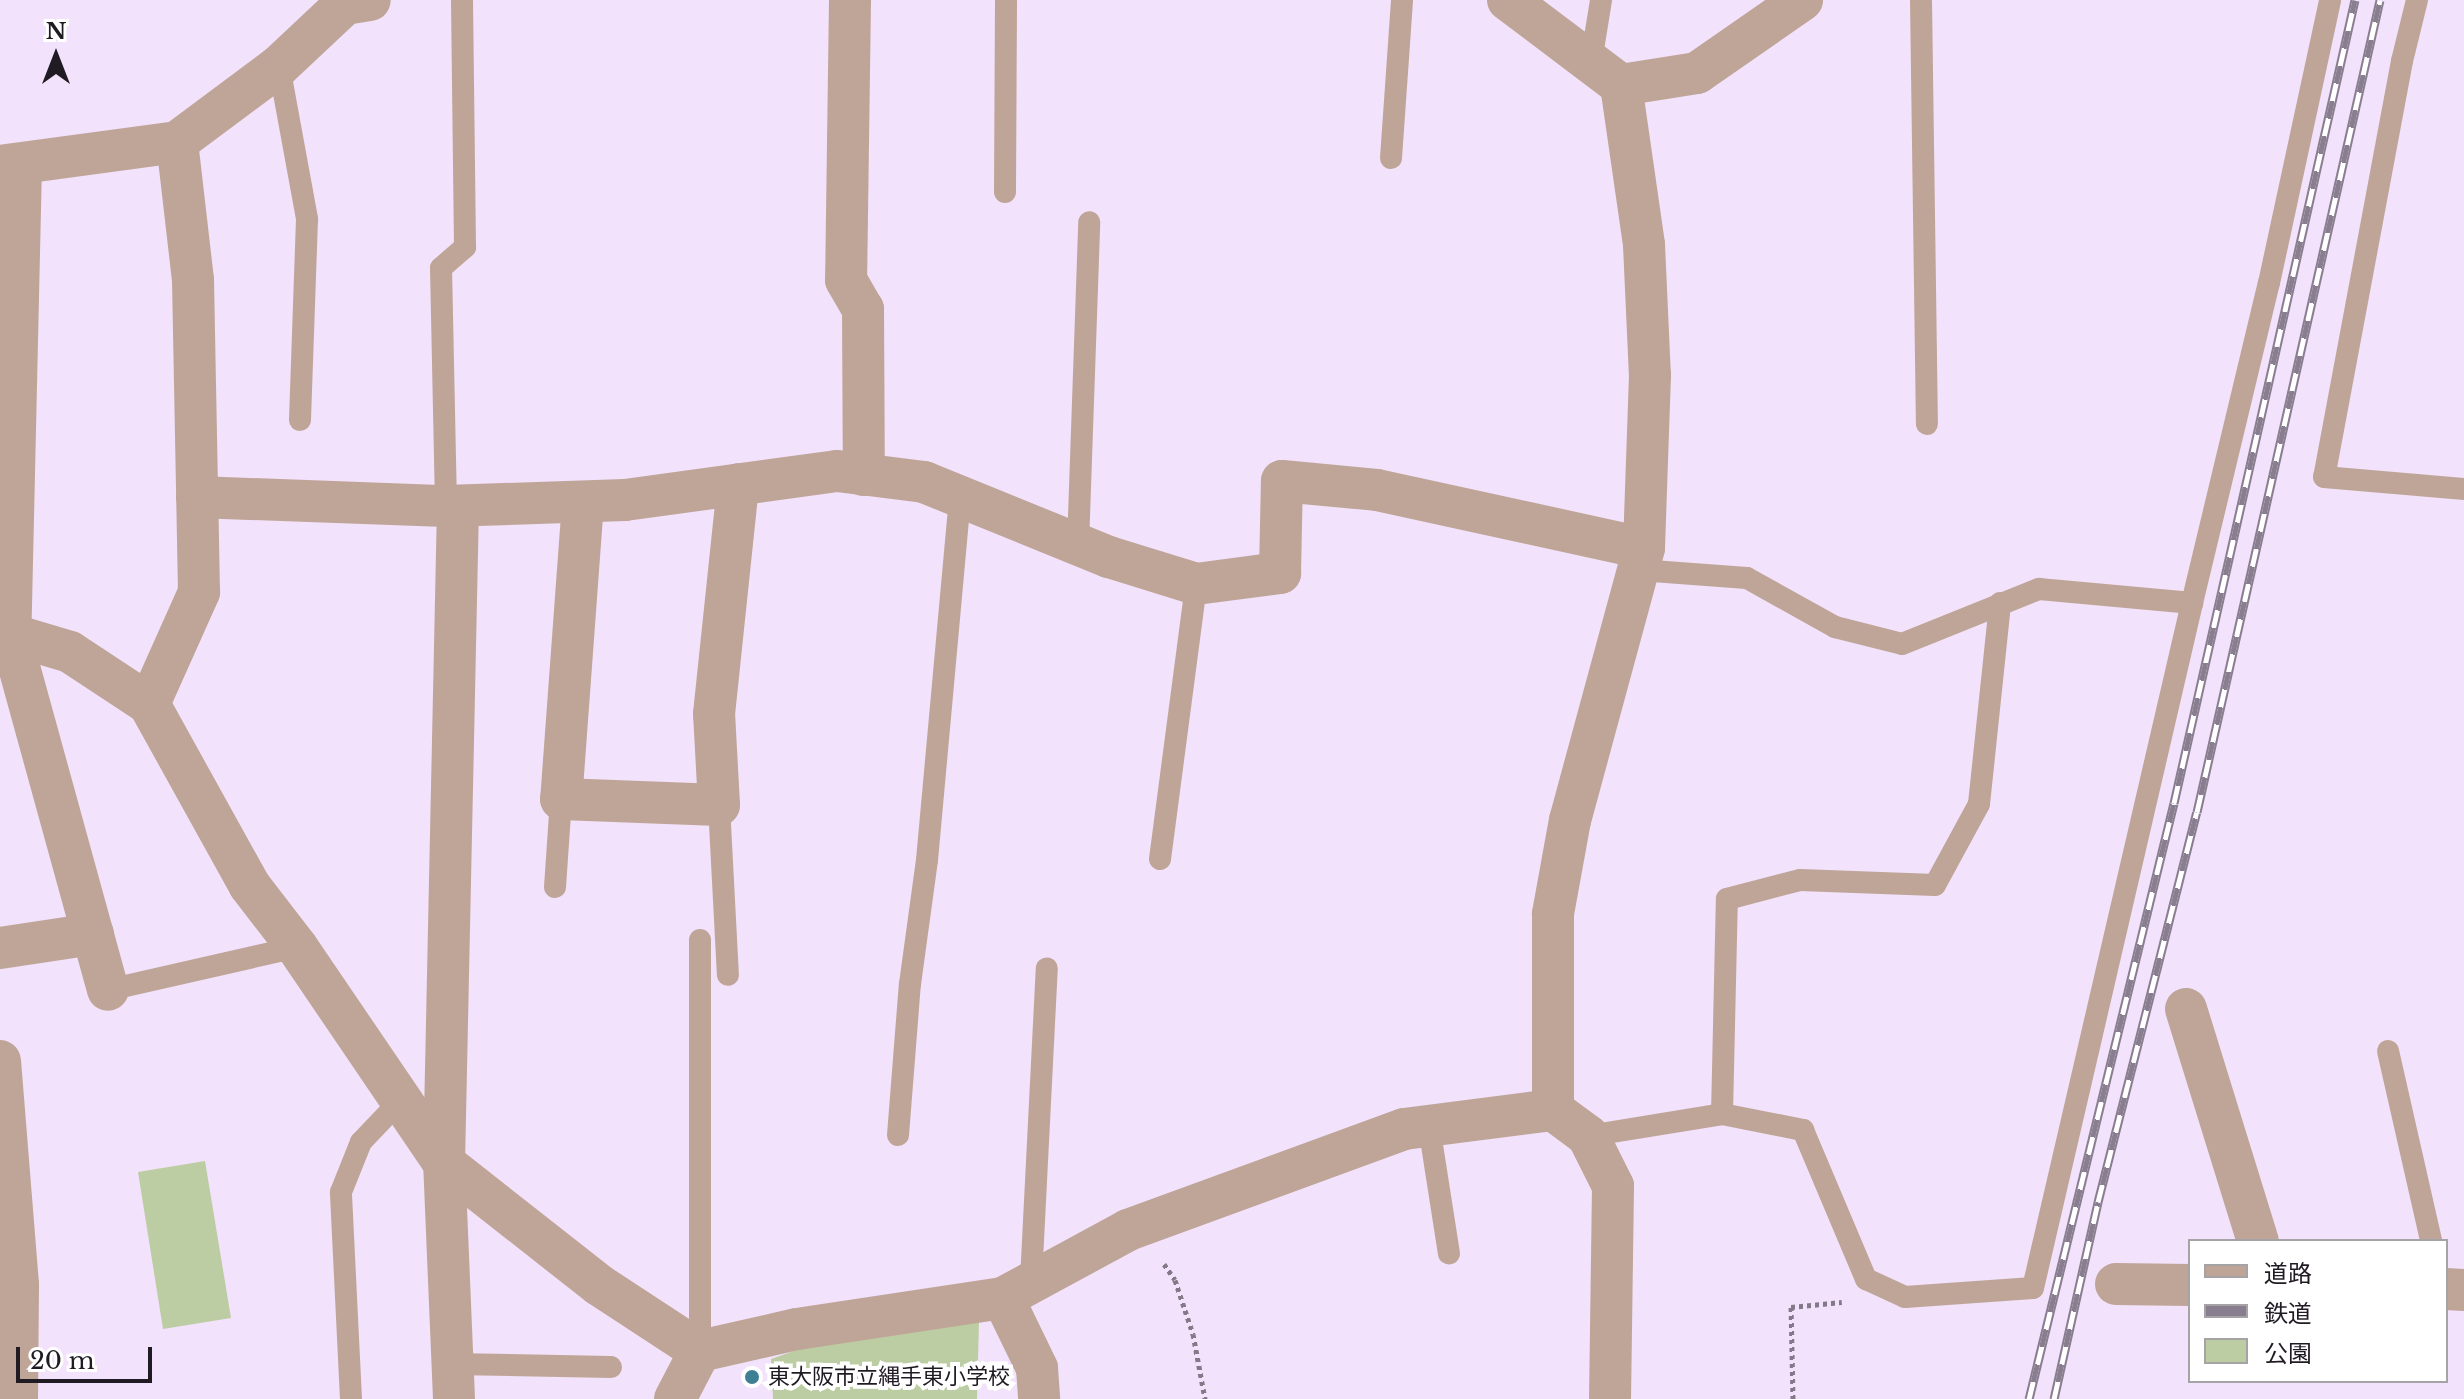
<!DOCTYPE html>
<html>
<head>
<meta charset="utf-8">
<style>
	body { margin:0 }
	#map { position:relative; width:2464px; height:1399px; overflow:hidden; background:#f2e2fb; font-family:"Libre Baskerville","Noto Sans JP",serif }
	div>[style] { position:absolute }
	.green>* { inset:0; background:#bdcda3 }
	.path>* { height:5px; margin-top:-2.5px; transform-origin:0; background:repeating-linear-gradient(90deg,#847989 0 4px,transparent 0 8px) }
	.service>* { height:22px; margin:-11px; padding:0 11px; transform-origin:11px; border-radius:11px; background:#bfa598 }
	.minor>* { height:42px; margin:-21px; padding:0 21px; transform-origin:21px; border-radius:21px; background:#bfa598 }
	.rail>* { height:9px; margin-top:-4.5px; transform-origin:0; background:repeating-linear-gradient(90deg,#fff 0 18px,#897e8f 0 36px); box-sizing:border-box; border-block:2px solid #897e8f }
	.dots>* { width:22px; height:22px; translate:-50% -50%; box-sizing:border-box; border:4px solid #fff; border-radius:50% }
	span { translate:-50% -50%; white-space:nowrap; text-align:center; line-height:1.15; -webkit-text-stroke:8px #fff; paint-order:stroke }
	.poi-label { font-size:22px; color:#201a23 }
	.left { translate:0 -50%; text-align:left }
	.legend { position:absolute; left:2188px; top:1239px; width:260px; height:144px; box-sizing:border-box; background:#fff; border:2px solid #a6a3a7; margin:0; padding:10px 14px; list-style:none; font-size:24px; color:#201a23 }
	.legend li { display:flex; align-items:center; gap:16px; height:40px }
	.legend b { width:40px; border:2px solid #a6a3a7 }
	.north { position:absolute; left:16px; top:16px; width:80px; height:80px; -webkit-text-stroke:6px #fff; paint-order:stroke; rotate:0deg; font-size:22px; font-weight:700; line-height:32px; text-align:center; color:#201a23 }
	.north::after { content:''; display:block; margin:auto; width:28px; height:36px; background:#201a23; clip-path:polygon(50% 0,100% 100%,50% 72%,0 100%) }
	.scale { position:absolute; left:16px; top:1347px; width:136px; height:36px; box-sizing:border-box; border:4px solid #201a23; border-top:0; padding-left:10px; font-size:24px; line-height:28px; white-space:nowrap; color:#201a23; -webkit-text-stroke:6px #fff; paint-order:stroke }
</style>
</head>
<body>
<div id="map">
	<div class="green">
		<div style="clip-path:polygon(205px 1161px,231px 1318px,163px 1329px,138px 1172px)"></div>
		<div style="clip-path:polygon(979px 1322px,977px 1399px,773px 1399px,771px 1359px,808px 1346px)"></div>
	</div>
	<div class="path">
		<div style="left:1164px;top:1264px;width:19px;rotate:55deg"></div>
		<div style="left:1175px;top:1280px;width:57px;rotate:71.6deg"></div>
		<div style="left:1193px;top:1334px;width:66px;rotate:79.5deg"></div>
		<div style="left:1793px;top:1399px;width:92px;rotate:-91.2deg"></div>
		<div style="left:1791px;top:1307px;width:51px;rotate:-5.6deg"></div>
	</div>
	<div class="service">
		<div style="left:1921px;top:0;width:424px;rotate:89.2deg"></div>
		<div style="left:2417px;top:0;width:63px;rotate:103.8deg"></div>
		<div style="left:2402px;top:61px;width:423px;rotate:100.6deg"></div>
		<div style="left:2324px;top:477px;width:141px;rotate:4.9deg"></div>
		<div style="left:1591px;top:62px;width:63px;rotate:-80.8deg"></div>
		<div style="left:279px;top:66px;width:156px;rotate:79.6deg"></div>
		<div style="left:307px;top:219px;width:201px;rotate:92deg"></div>
		<div style="left:1391px;top:158px;width:158px;rotate:-86deg"></div>
		<div style="left:1005px;top:192px;width:192px;rotate:-89.7deg"></div>
		<div style="left:446px;top:506px;width:238px;rotate:-91.2deg"></div>
		<div style="left:441px;top:268px;width:32px;rotate:-41deg"></div>
		<div style="left:465px;top:247px;width:247px;rotate:-90.7deg"></div>
		<div style="left:1078px;top:545px;width:323px;rotate:-88deg"></div>
		<div style="left:1639px;top:570px;width:108px;rotate:4.2deg"></div>
		<div style="left:1747px;top:578px;width:101px;rotate:29.1deg"></div>
		<div style="left:1835px;top:627px;width:69px;rotate:14.2deg"></div>
		<div style="left:1902px;top:644px;width:148px;rotate:-21.9deg"></div>
		<div style="left:2039px;top:589px;width:154px;rotate:5.2deg"></div>
		<div style="left:2192px;top:603px;width:329px;rotate:-76.5deg"></div>
		<div style="left:2269px;top:283px;width:289px;rotate:-77.8deg"></div>
		<div style="left:719px;top:805px;width:170px;rotate:87deg"></div>
		<div style="left:1160px;top:859px;width:277px;rotate:-82.5deg"></div>
		<div style="left:555px;top:887px;width:88px;rotate:-86.1deg"></div>
		<div style="left:700px;top:940px;width:411px;rotate:90deg"></div>
		<div style="left:108px;top:990px;width:194px;rotate:-12.8deg"></div>
		<div style="left:2388px;top:1051px;width:195px;rotate:77.2deg"></div>
		<div style="left:1722px;top:1114px;width:215px;rotate:-88.7deg"></div>
		<div style="left:1727px;top:899px;width:75px;rotate:-14.6deg"></div>
		<div style="left:1800px;top:880px;width:135px;rotate:2.1deg"></div>
		<div style="left:1935px;top:885px;width:92px;rotate:-61.5deg"></div>
		<div style="left:1979px;top:804px;width:202px;rotate:-84deg"></div>
		<div style="left:1429px;top:1126px;width:129px;rotate:81.1deg"></div>
		<div style="left:898px;top:1135px;width:151px;rotate:-85.5deg"></div>
		<div style="left:910px;top:984px;width:125px;rotate:-82.2deg"></div>
		<div style="left:927px;top:860px;width:364px;rotate:-84.8deg"></div>
		<div style="left:1588px;top:1136px;width:136px;rotate:-9.3deg"></div>
		<div style="left:1722px;top:1114px;width:83px;rotate:11.2deg"></div>
		<div style="left:1803px;top:1130px;width:162px;rotate:67.1deg"></div>
		<div style="left:1866px;top:1279px;width:43px;rotate:24.8deg"></div>
		<div style="left:1905px;top:1297px;width:128px;rotate:-4deg"></div>
		<div style="left:2033px;top:1288px;width:703px;rotate:-76.93deg"></div>
		<div style="left:1031px;top:1280px;width:312px;rotate:-87.1deg"></div>
		<div style="left:452px;top:1364px;width:159px;rotate:1.1deg"></div>
		<div style="left:351px;top:1399px;width:207px;rotate:-92.8deg"></div>
		<div style="left:341px;top:1192px;width:54px;rotate:-68.2deg"></div>
		<div style="left:361px;top:1142px;width:58px;rotate:-46.4deg"></div>
	</div>
	<div class="minor">
		<div style="left:850px;top:0;width:280px;rotate:90.8deg"></div>
		<div style="left:846px;top:280px;width:34px;rotate:60deg"></div>
		<div style="left:863px;top:309px;width:166px;rotate:89.7deg"></div>
		<div style="left:1508px;top:0;width:141px;rotate:37deg"></div>
		<div style="left:1621px;top:85px;width:162px;rotate:81.8deg"></div>
		<div style="left:1644px;top:245px;width:130px;rotate:87.4deg"></div>
		<div style="left:1650px;top:375px;width:173px;rotate:92deg"></div>
		<div style="left:1644px;top:548px;width:282px;rotate:105.2deg"></div>
		<div style="left:1570px;top:820px;width:96px;rotate:100.3deg"></div>
		<div style="left:1553px;top:914px;width:196px;rotate:90deg"></div>
		<div style="left:1621px;top:85px;width:77px;rotate:-9deg"></div>
		<div style="left:1697px;top:73px;width:128px;rotate:-34.8deg"></div>
		<div style="left:21px;top:165px;width:469px;rotate:91.3deg"></div>
		<div style="left:10px;top:634px;width:369px;rotate:74.6deg"></div>
		<div style="left:0;top:166px;width:179px;rotate:-7.7deg"></div>
		<div style="left:177px;top:142px;width:127px;rotate:-36.7deg"></div>
		<div style="left:279px;top:66px;width:91px;rotate:-43.2deg"></div>
		<div style="left:345px;top:4px;width:25px;rotate:-9deg"></div>
		<div style="left:197px;top:497px;width:249px;rotate:2.1deg"></div>
		<div style="left:446px;top:506px;width:179px;rotate:-1.9deg"></div>
		<div style="left:625px;top:500px;width:214px;rotate:-7.8deg"></div>
		<div style="left:837px;top:471px;width:88px;rotate:7.2deg"></div>
		<div style="left:924px;top:482px;width:200px;rotate:22.1deg"></div>
		<div style="left:1109px;top:557px;width:91px;rotate:17.2deg"></div>
		<div style="left:1196px;top:584px;width:85px;rotate:-7.5deg"></div>
		<div style="left:1280px;top:573px;width:92px;rotate:-88.8deg"></div>
		<div style="left:1282px;top:481px;width:95px;rotate:5.4deg"></div>
		<div style="left:1377px;top:490px;width:273px;rotate:12.3deg"></div>
		<div style="left:583px;top:502px;width:298px;rotate:94.2deg"></div>
		<div style="left:561px;top:799px;width:158px;rotate:2.2deg"></div>
		<div style="left:719px;top:805px;width:91px;rotate:-93.1deg"></div>
		<div style="left:714px;top:714px;width:231px;rotate:-84deg"></div>
		<div style="left:0;top:631px;width:73px;rotate:16.7deg"></div>
		<div style="left:70px;top:652px;width:95px;rotate:33.4deg"></div>
		<div style="left:149px;top:704px;width:208px;rotate:61deg"></div>
		<div style="left:250px;top:886px;width:77px;rotate:52.4deg"></div>
		<div style="left:297px;top:947px;width:261px;rotate:55.8deg"></div>
		<div style="left:444px;top:1163px;width:197px;rotate:38.2deg"></div>
		<div style="left:599px;top:1285px;width:121px;rotate:33.2deg"></div>
		<div style="left:700px;top:1351px;width:99px;rotate:-12.8deg"></div>
		<div style="left:797px;top:1329px;width:208px;rotate:-8.6deg"></div>
		<div style="left:1003px;top:1298px;width:142px;rotate:-28.5deg"></div>
		<div style="left:1128px;top:1230px;width:294px;rotate:-20.1deg"></div>
		<div style="left:1404px;top:1129px;width:150px;rotate:-7.3deg"></div>
		<div style="left:1553px;top:1110px;width:44px;rotate:36.6deg"></div>
		<div style="left:1588px;top:1136px;width:56px;rotate:63.4deg"></div>
		<div style="left:1613px;top:1186px;width:213px;rotate:90.8deg"></div>
		<div style="left:149px;top:704px;width:123px;rotate:-65.9deg"></div>
		<div style="left:199px;top:592px;width:312px;rotate:-91.1deg"></div>
		<div style="left:193px;top:280px;width:139px;rotate:-96.6deg"></div>
		<div style="left:0;top:948px;width:94px;rotate:-8.6deg"></div>
		<div style="left:2186px;top:1009px;width:243px;rotate:72.8deg"></div>
		<div style="left:0;top:1061px;width:225px;rotate:85.4deg"></div>
		<div style="left:18px;top:1285px;width:114px;rotate:90.5deg"></div>
		<div style="left:2116px;top:1284px;width:74px;rotate:0.8deg"></div>
		<div style="left:2446px;top:1289px;width:18px;rotate:3deg"></div>
		<div style="left:1003px;top:1298px;width:78px;rotate:64.1deg"></div>
		<div style="left:1037px;top:1368px;width:31px;rotate:86deg"></div>
		<div style="left:454px;top:1399px;width:236px;rotate:-92.4deg"></div>
		<div style="left:444px;top:1163px;width:657px;rotate:-88.78deg"></div>
		<div style="left:675px;top:1399px;width:54px;rotate:-62.5deg"></div>
	</div>
	<div class="rail">
		<div style="left:2029px;top:1399px;width:613px;rotate:-76.33deg"></div>
		<div style="left:2174px;top:803px;width:823px;rotate:-77.3deg"></div>
		<div style="left:2054px;top:1399px;width:202px;rotate:-77.4deg"></div>
		<div style="left:2098px;top:1202px;width:402px;rotate:-75.8deg"></div>
		<div style="left:2197px;top:812px;width:832px;rotate:-77.3deg"></div>
	</div>
	<div class="dots">
		<div style="left:752px;top:1377px;background:#3f7f93"></div>
	</div>
	<div class="poi-label">
		<span class="left" style="left:768px;top:1377px">東大阪市立縄手東小学校</span>
	</div>
	<ul class="legend">
	<li><b style="height:10px;background:#bfa598"></b>道路</li>
	<li><b style="height:10px;background:#897e8f"></b>鉄道</li>
	<li><b style="height:22px;background:#bdcda3"></b>公園</li>
	</ul>
	<div class="north">N</div>
	<div class="scale">20 m</div>
</div>
</body>
</html>
